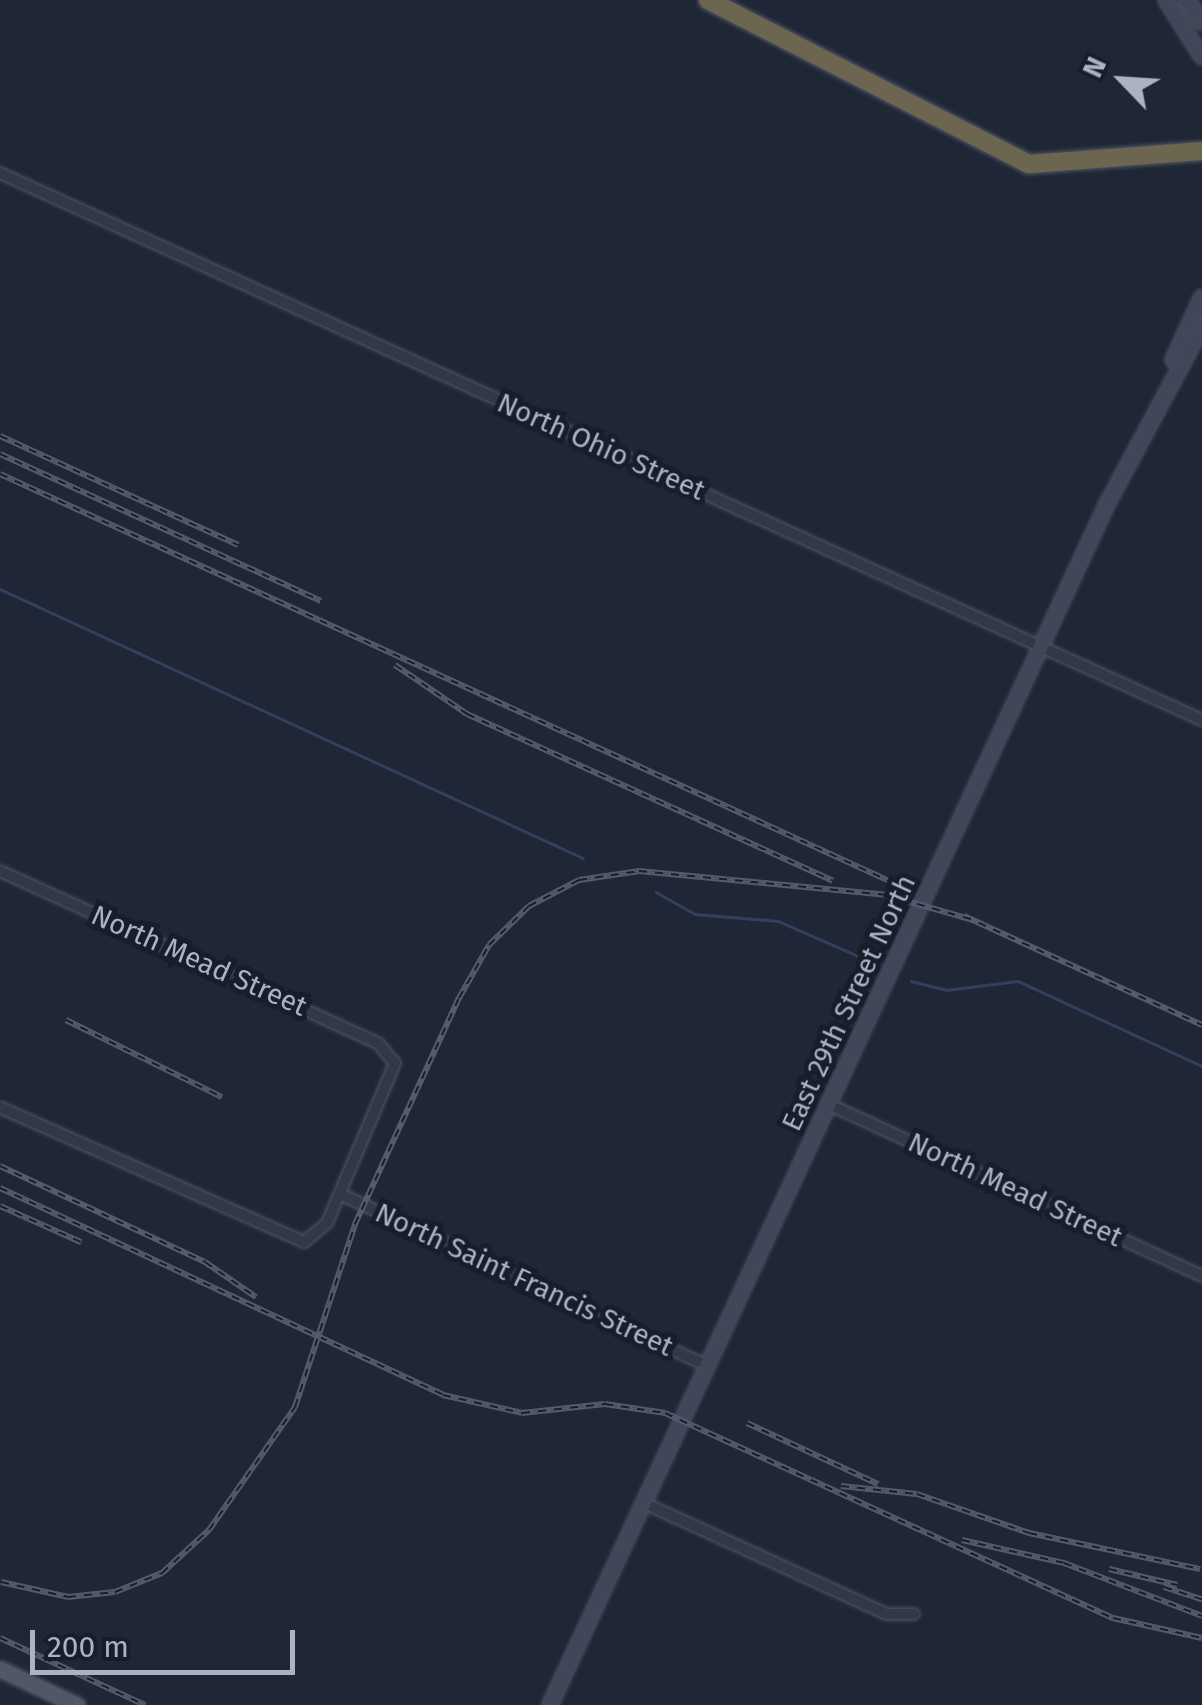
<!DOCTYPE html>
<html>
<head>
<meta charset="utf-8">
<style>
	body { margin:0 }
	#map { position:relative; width:1202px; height:1705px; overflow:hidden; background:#1f2635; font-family:"Fira Sans",sans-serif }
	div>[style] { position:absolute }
	.stream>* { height:2.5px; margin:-1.25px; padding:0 1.25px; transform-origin:1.25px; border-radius:1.25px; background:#333f5d }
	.roads { filter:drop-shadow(0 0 2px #505564) drop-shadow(0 0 2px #505564) }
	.street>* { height:10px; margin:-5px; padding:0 5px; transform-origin:5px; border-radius:5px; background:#333846 }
	.secondary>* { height:14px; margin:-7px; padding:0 7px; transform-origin:7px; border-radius:7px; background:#414759 }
	.primary>* { height:15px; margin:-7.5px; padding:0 7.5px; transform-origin:7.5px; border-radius:7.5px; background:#505766 }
	.highway>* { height:18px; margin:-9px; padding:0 9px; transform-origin:9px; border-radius:9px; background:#6c6550 }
	.rail>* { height:6px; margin-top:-3px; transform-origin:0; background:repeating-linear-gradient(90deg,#181d2a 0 8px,#555b6d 0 16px); box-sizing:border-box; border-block:2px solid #555b6d }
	span { translate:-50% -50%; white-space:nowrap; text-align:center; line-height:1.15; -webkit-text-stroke:10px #181d2a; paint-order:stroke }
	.street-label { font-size:28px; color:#adb2c3 }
	.north { position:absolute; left:1072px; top:30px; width:100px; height:100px; -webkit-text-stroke:8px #181d2a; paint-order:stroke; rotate:295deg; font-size:28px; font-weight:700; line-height:40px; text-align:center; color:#adb2c3 }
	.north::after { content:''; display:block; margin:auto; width:35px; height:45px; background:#adb2c3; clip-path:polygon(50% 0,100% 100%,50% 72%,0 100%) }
	.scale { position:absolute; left:30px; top:1630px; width:265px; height:45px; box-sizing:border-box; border:5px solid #adb2c3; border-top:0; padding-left:12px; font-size:30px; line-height:35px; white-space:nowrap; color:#adb2c3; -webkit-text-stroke:8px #181d2a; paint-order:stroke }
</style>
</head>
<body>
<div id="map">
	<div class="stream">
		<div style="left:0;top:589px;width:642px;rotate:24.77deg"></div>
		<div style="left:656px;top:892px;width:45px;rotate:29.4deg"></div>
		<div style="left:695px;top:914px;width:83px;rotate:4.8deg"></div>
		<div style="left:778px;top:921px;width:95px;rotate:23.6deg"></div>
		<div style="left:911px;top:981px;width:36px;rotate:14deg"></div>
		<div style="left:946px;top:990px;width:73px;rotate:-7.1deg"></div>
		<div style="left:1018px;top:981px;width:203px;rotate:24.8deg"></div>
	</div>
	<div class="roads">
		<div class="street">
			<div style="left:0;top:173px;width:1321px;rotate:24.47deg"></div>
			<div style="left:0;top:871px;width:415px;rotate:24.5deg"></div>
			<div style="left:378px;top:1043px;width:26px;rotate:50deg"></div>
			<div style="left:395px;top:1063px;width:174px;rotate:113deg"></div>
			<div style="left:327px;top:1223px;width:30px;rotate:140deg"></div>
			<div style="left:304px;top:1242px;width:333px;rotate:-156.1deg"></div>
			<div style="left:828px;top:1104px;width:412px;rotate:24.7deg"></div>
			<div style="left:340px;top:1194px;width:406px;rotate:25.1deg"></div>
			<div style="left:644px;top:1503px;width:266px;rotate:24.6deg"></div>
			<div style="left:886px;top:1614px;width:28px"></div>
		</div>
		<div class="secondary">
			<div style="left:1166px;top:0;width:67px;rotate:57.7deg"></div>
			<div style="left:1187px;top:0;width:27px;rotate:56deg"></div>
			<div style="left:1173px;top:360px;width:69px;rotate:-65.3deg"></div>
			<div style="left:550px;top:1705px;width:1322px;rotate:-65.12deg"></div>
			<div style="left:1106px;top:506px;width:203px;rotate:-61.8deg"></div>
		</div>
		<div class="primary">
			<div style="left:0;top:1669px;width:85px;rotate:25.1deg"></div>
		</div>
		<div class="highway">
			<div style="left:708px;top:0;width:360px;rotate:27.1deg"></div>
			<div style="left:1029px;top:164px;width:173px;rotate:-4.3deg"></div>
		</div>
	</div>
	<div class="rail">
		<div style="left:0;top:436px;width:262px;rotate:24.6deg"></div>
		<div style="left:0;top:454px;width:353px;rotate:24.6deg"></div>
		<div style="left:0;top:474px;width:1000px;rotate:24.59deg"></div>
		<div style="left:395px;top:665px;width:87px;rotate:34.2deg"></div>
		<div style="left:467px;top:714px;width:402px;rotate:24.5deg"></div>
		<div style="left:964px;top:916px;width:262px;rotate:24.6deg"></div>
		<div style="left:66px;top:1020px;width:174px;rotate:26.3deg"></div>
		<div style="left:0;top:1166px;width:226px;rotate:25.1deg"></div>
		<div style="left:205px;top:1262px;width:62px;rotate:34.5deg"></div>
		<div style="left:0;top:1188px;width:489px;rotate:25deg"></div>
		<div style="left:443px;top:1395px;width:81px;rotate:12.8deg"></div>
		<div style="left:522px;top:1413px;width:83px;rotate:-6.2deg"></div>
		<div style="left:605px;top:1404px;width:61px;rotate:8.5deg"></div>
		<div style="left:665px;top:1413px;width:493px;rotate:24.6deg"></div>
		<div style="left:1113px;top:1618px;width:91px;rotate:12.7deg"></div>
		<div style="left:0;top:1206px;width:89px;rotate:24deg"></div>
		<div style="left:747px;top:1423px;width:145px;rotate:25deg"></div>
		<div style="left:841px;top:1486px;width:76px;rotate:6deg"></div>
		<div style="left:917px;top:1494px;width:119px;rotate:19.2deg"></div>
		<div style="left:1029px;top:1533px;width:175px;rotate:11.9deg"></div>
		<div style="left:962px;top:1540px;width:105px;rotate:12.7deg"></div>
		<div style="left:1064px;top:1563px;width:148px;rotate:21deg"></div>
		<div style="left:1109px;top:1569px;width:70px;rotate:13.2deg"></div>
		<div style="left:1px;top:1582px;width:69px;rotate:12.6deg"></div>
		<div style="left:68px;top:1597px;width:47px;rotate:-6.1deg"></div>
		<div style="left:115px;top:1592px;width:51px;rotate:-22deg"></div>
		<div style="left:162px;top:1573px;width:64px;rotate:-42.5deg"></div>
		<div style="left:209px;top:1530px;width:150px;rotate:-55deg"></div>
		<div style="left:295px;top:1407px;width:193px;rotate:-71.8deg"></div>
		<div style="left:355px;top:1224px;width:249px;rotate:-65.3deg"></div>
		<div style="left:459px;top:998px;width:61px;rotate:-60.5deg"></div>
		<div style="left:489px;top:945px;width:56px;rotate:-44.3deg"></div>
		<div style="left:529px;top:906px;width:56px;rotate:-27.5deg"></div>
		<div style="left:579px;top:880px;width:61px;rotate:-8.5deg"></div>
		<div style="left:639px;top:871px;width:248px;rotate:5.5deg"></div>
		<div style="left:886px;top:895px;width:91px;rotate:16deg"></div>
		<div style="left:1164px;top:1587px;width:40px;rotate:18deg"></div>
		<div style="left:0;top:1638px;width:160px;rotate:24.8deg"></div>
	</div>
	<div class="street-label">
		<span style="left:601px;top:447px;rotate:24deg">North Ohio Street</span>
		<span style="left:199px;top:961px;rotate:24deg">North Mead Street</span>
		<span style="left:849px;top:1003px;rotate:-65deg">East 29th Street North</span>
		<span style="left:1015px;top:1190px;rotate:25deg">North Mead Street</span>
		<span style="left:524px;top:1280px;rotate:25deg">North Saint Francis Street</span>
	</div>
	<div class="north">N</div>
	<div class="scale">200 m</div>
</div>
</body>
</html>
